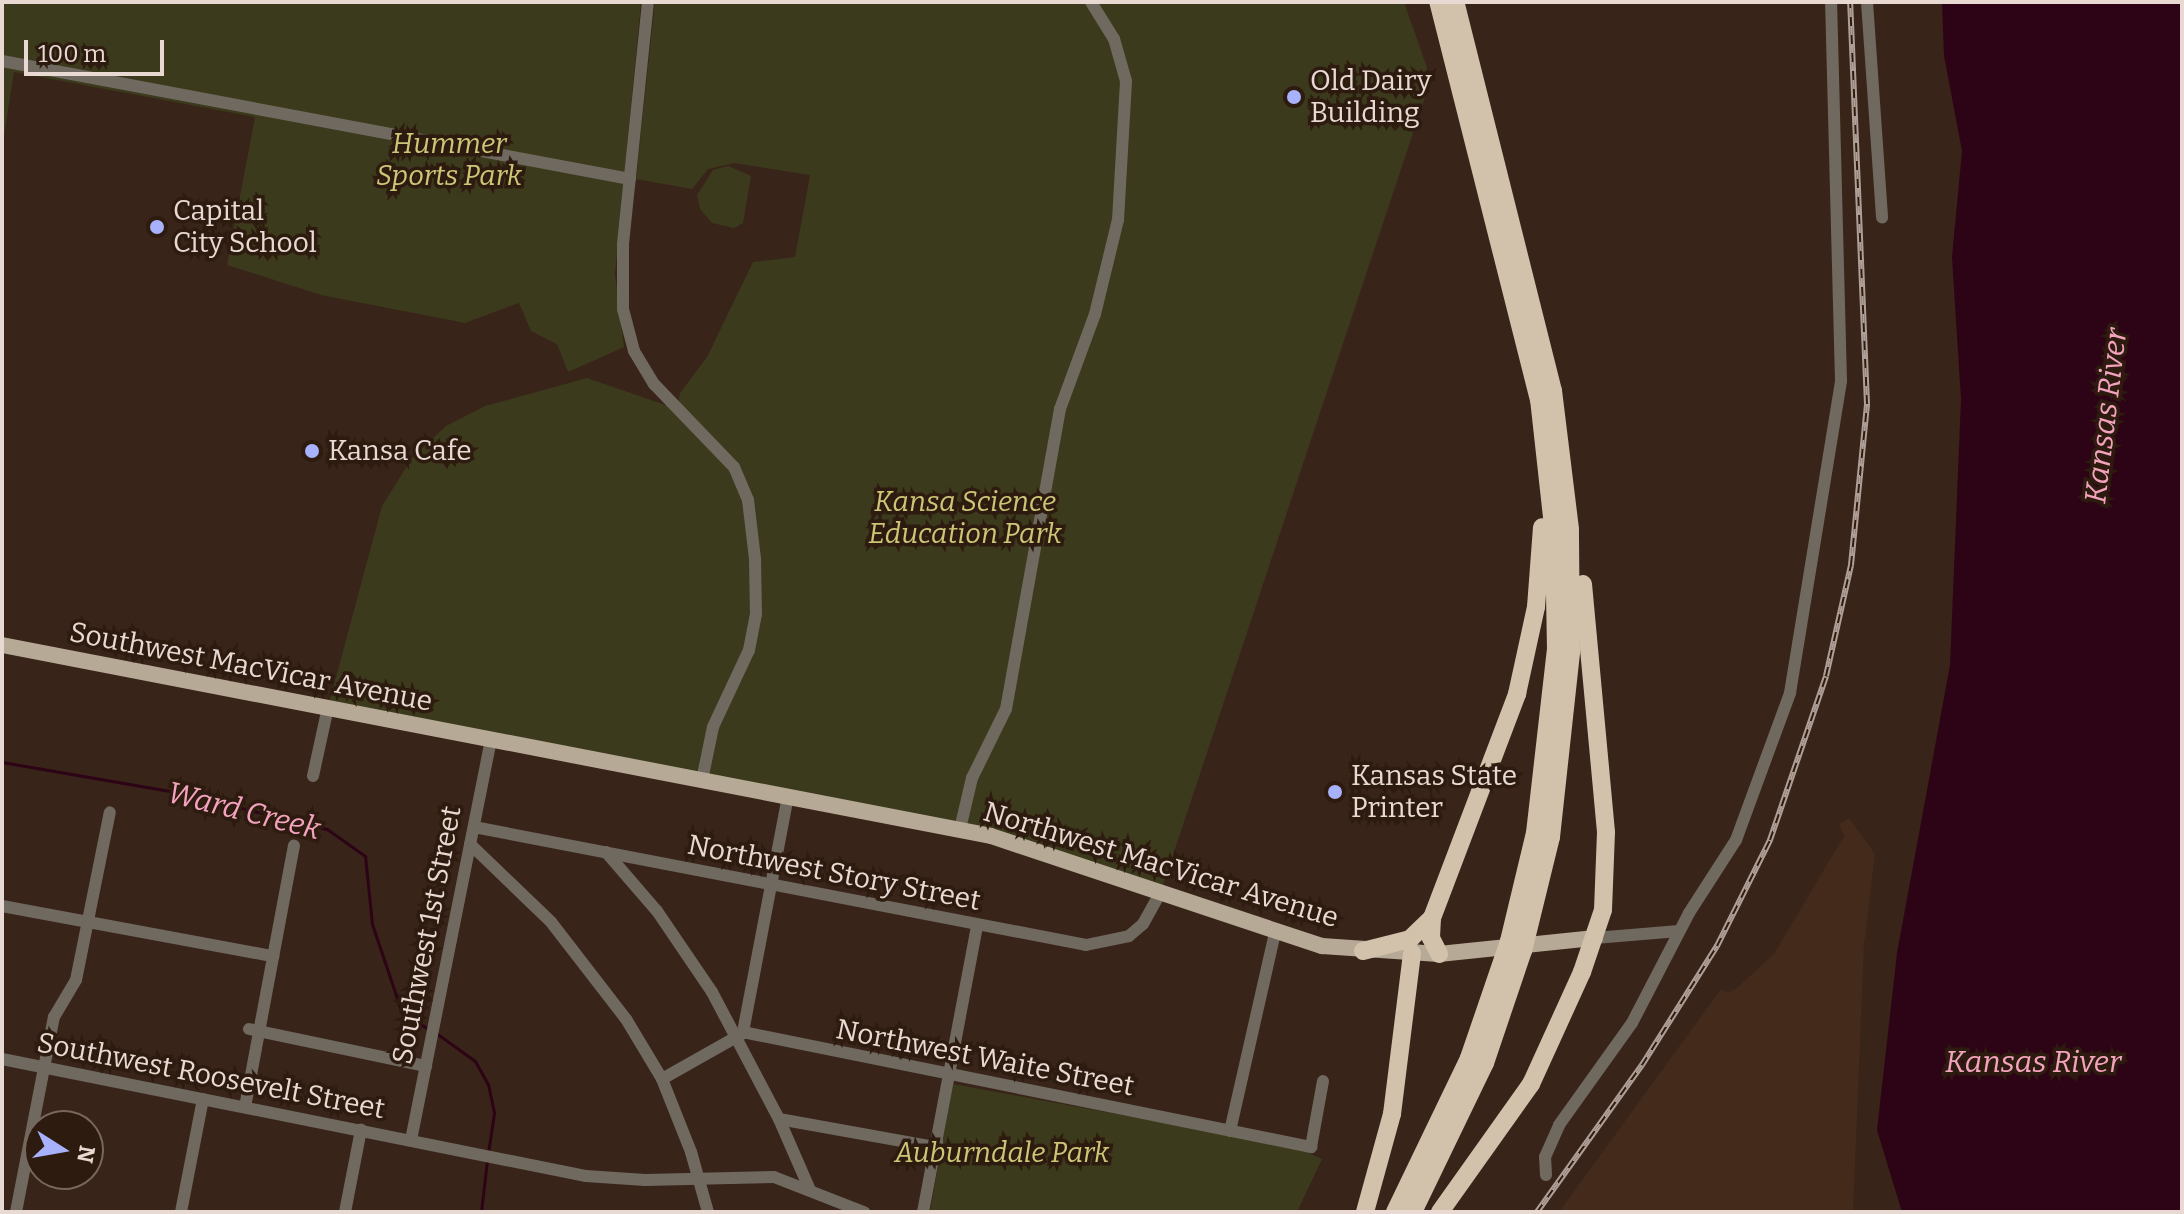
<!DOCTYPE html>
<html>
<head>
<meta charset="utf-8">
<style>
	body { margin:0 }
	#map { position:relative; width:2184px; height:1214px; overflow:hidden; background:#382419; font-family:Bitter,serif }
	div>[style] { position:absolute }
	.built>* { inset:0; background:#442a1b }
	.green>* { inset:0; background:#3c3a1c }
	.water>* { inset:0; background:#2d0416 }
	.stream>* { height:3px; margin:-1.5px; padding:0 1.5px; transform-origin:1.5px; border-radius:1.5px; background:#2d0416 }
	.minor>* { height:12px; margin:-6px; padding:0 6px; transform-origin:6px; border-radius:6px; background:#706960 }
	.major>* { height:16px; margin:-8px; padding:0 8px; transform-origin:8px; border-radius:8px; background:#b6a996 }
	.highway>* { height:18px; margin:-9px; padding:0 9px; transform-origin:9px; border-radius:9px; background:#d2c2ab }
	.rail>* { height:6px; margin-top:-3px; transform-origin:0; background:repeating-linear-gradient(90deg,#2e1b0f 0 9px,#af9f97 0 18px); box-sizing:border-box; border-block:2px solid #af9f97 }
	.dots>* { width:22px; height:22px; translate:-50% -50%; box-sizing:border-box; border:4px solid #2e1b0f; border-radius:50% }
	span { translate:-50% -50%; white-space:nowrap; text-align:center; line-height:1.15; -webkit-text-stroke:7px #2e1b0f; paint-order:stroke }
	.poi-label { font-size:28px; color:#e8dad3 }
	.left { translate:0 -50%; text-align:left }
	.park-label { font-size:28px; color:#ccc677; font-style:italic }
	.street-label { font-size:28px; color:#e8dad3 }
	.water-label { font-size:30px; color:#f4a3be; font-style:italic }
	.frame { position:absolute; inset:0; border:4px solid #e8dad3; pointer-events:none }
	.north { position:absolute; left:24px; top:1110px; width:80px; height:80px; box-sizing:border-box; background:#2e1b0f; border:2px solid #78675d; border-radius:50%; rotate:101deg; font-size:22px; font-weight:700; line-height:32px; text-align:center; color:#e8dad3 }
	.north::after { content:''; display:block; margin:auto; width:28px; height:36px; background:#a7b1fc; clip-path:polygon(50% 0,100% 100%,50% 72%,0 100%) }
	.scale { position:absolute; left:24px; top:40px; width:140px; height:36px; box-sizing:border-box; border:4px solid #e8dad3; border-top:0; padding-left:10px; font-size:24px; line-height:28px; white-space:nowrap; color:#e8dad3; -webkit-text-stroke:6px #2e1b0f; paint-order:stroke }
</style>
</head>
<body>
<div id="map">
	<div class="built">
		<div style="clip-path:polygon(1849px 818px,1875px 854px,1864px 944px,1853px 1212px,1559px 1212px,1721px 989px,1728px 993px,1737px 988px,1774px 954px,1844px 836px,1839px 824px)"></div>
	</div>
	<div class="green">
		<div style="clip-path:polygon(2px 2px,641px 2px,615px 274px,624px 347px,568px 372px,557px 344px,531px 331px,519px 303px,465px 323px,321px 295px,227px 265px,255px 117px,14px 72px,2px 149px)"></div>
		<div style="clip-path:polygon(655px 2px,1404px 2px,1431px 79px,1161px 891px,960px 829px,328px 707px,382px 506px,412px 458px,446px 426px,485px 406px,587px 378px,677px 409px,680px 393px,707px 357px,753px 262px,795px 257px,810px 175px,734px 163px,708px 169px,692px 189px,636px 179px)"></div>
		<div style="clip-path:polygon(728px 166px,751px 176px,743px 223px,734px 228px,712px 223px,700px 209px,697px 195px,713px 170px)"></div>
		<div style="clip-path:polygon(953px 1084px,1295px 1147px,1322px 1159px,1297px 1212px,930px 1212px)"></div>
	</div>
	<div class="water">
		<div style="clip-path:polygon(1942px 2px,2182px 2px,2182px 1212px,1902px 1212px,1877px 1130px,1897px 953px,1950px 665px,1961px 399px,1952px 257px,1962px 151px,1944px 56px)"></div>
	</div>
	<div class="stream">
		<div style="left:2px;top:762px;width:182px;rotate:9.8deg"></div>
		<div style="left:181px;top:793px;width:150px;rotate:13.9deg"></div>
		<div style="left:327px;top:829px;width:47px;rotate:35.4deg"></div>
		<div style="left:365px;top:856px;width:68px;rotate:84.1deg"></div>
		<div style="left:372px;top:924px;width:94px;rotate:71.4deg"></div>
		<div style="left:402px;top:1013px;width:31px;rotate:31deg"></div>
		<div style="left:436px;top:1033px;width:48px;rotate:35.7deg"></div>
		<div style="left:475px;top:1061px;width:26px;rotate:61deg"></div>
		<div style="left:488px;top:1084px;width:30px;rotate:78deg"></div>
		<div style="left:494px;top:1113px;width:40px;rotate:98.5deg"></div>
		<div style="left:481px;top:1212px;width:52px;rotate:-83.4deg"></div>
	</div>
	<div class="minor">
		<div style="left:648px;top:2px;width:244px;rotate:95.9deg"></div>
		<div style="left:623px;top:245px;width:64px;rotate:90deg"></div>
		<div style="left:623px;top:309px;width:43px;rotate:75.3deg"></div>
		<div style="left:634px;top:351px;width:39px;rotate:59deg"></div>
		<div style="left:654px;top:384px;width:115px;rotate:46.1deg"></div>
		<div style="left:734px;top:467px;width:36px;rotate:67deg"></div>
		<div style="left:748px;top:500px;width:59px;rotate:83.2deg"></div>
		<div style="left:755px;top:559px;width:55px;rotate:89deg"></div>
		<div style="left:756px;top:614px;width:37px;rotate:101deg"></div>
		<div style="left:749px;top:650px;width:85px;rotate:115.1deg"></div>
		<div style="left:713px;top:727px;width:54px;rotate:101.7deg"></div>
		<div style="left:1867px;top:2px;width:216px;rotate:86deg"></div>
		<div style="left:2px;top:61px;width:639px;rotate:10.64deg"></div>
		<div style="left:313px;top:776px;width:71px;rotate:-77.7deg"></div>
		<div style="left:474px;top:827px;width:623px;rotate:10.91deg"></div>
		<div style="left:1086px;top:945px;width:44px;rotate:-11.8deg"></div>
		<div style="left:1129px;top:936px;width:18px;rotate:-41deg"></div>
		<div style="left:1143px;top:924px;width:38px;rotate:-61deg"></div>
		<div style="left:960px;top:829px;width:52px;rotate:-76.8deg"></div>
		<div style="left:972px;top:778px;width:77px;rotate:-63.8deg"></div>
		<div style="left:1006px;top:709px;width:305px;rotate:-79.8deg"></div>
		<div style="left:1060px;top:409px;width:101px;rotate:-69.8deg"></div>
		<div style="left:1095px;top:314px;width:97px;rotate:-76.3deg"></div>
		<div style="left:1118px;top:220px;width:139px;rotate:-86.7deg"></div>
		<div style="left:1126px;top:81px;width:44px;rotate:-105.9deg"></div>
		<div style="left:1114px;top:39px;width:44px;rotate:-121.9deg"></div>
		<div style="left:470px;top:844px;width:112px;rotate:43.9deg"></div>
		<div style="left:551px;top:922px;width:123px;rotate:52.3deg"></div>
		<div style="left:626px;top:1019px;width:70px;rotate:59deg"></div>
		<div style="left:662px;top:1079px;width:79px;rotate:68.3deg"></div>
		<div style="left:691px;top:1152px;width:62px;rotate:74.2deg"></div>
		<div style="left:606px;top:852px;width:78px;rotate:49.2deg"></div>
		<div style="left:657px;top:911px;width:98px;rotate:55.8deg"></div>
		<div style="left:712px;top:992px;width:144px;rotate:62.2deg"></div>
		<div style="left:779px;top:1119px;width:77px;rotate:66.4deg"></div>
		<div style="left:2px;top:906px;width:276px;rotate:10.5deg"></div>
		<div style="left:1595px;top:938px;width:84px;rotate:-4.8deg"></div>
		<div style="left:249px;top:1029px;width:181px;rotate:11.8deg"></div>
		<div style="left:743px;top:1032px;width:580px;rotate:11.45deg"></div>
		<div style="left:1311px;top:1147px;width:67px;rotate:-79.7deg"></div>
		<div style="left:743px;top:1032px;width:239px;rotate:-79.2deg"></div>
		<div style="left:2px;top:1059px;width:596px;rotate:11.33deg"></div>
		<div style="left:586px;top:1176px;width:59px;rotate:3.9deg"></div>
		<div style="left:645px;top:1180px;width:129px;rotate:-1.3deg"></div>
		<div style="left:774px;top:1177px;width:97px;rotate:21.3deg"></div>
		<div style="left:662px;top:1079px;width:92px;rotate:-29.4deg"></div>
		<div style="left:245px;top:1107px;width:266px;rotate:-79.4deg"></div>
		<div style="left:779px;top:1119px;width:152px;rotate:10.2deg"></div>
		<div style="left:929px;top:1146px;width:9px;rotate:-27deg"></div>
		<div style="left:1230px;top:1131px;width:203px;rotate:-77.2deg"></div>
		<div style="left:411px;top:1140px;width:408px;rotate:-78.7deg"></div>
		<div style="left:1546px;top:1175px;width:18px;rotate:-93deg"></div>
		<div style="left:1545px;top:1157px;width:35px;rotate:-66deg"></div>
		<div style="left:1559px;top:1125px;width:125px;rotate:-54.4deg"></div>
		<div style="left:1632px;top:1023px;width:124px;rotate:-62.6deg"></div>
		<div style="left:1689px;top:913px;width:87px;rotate:-57.2deg"></div>
		<div style="left:1736px;top:840px;width:157px;rotate:-69.8deg"></div>
		<div style="left:1790px;top:693px;width:316px;rotate:-80.7deg"></div>
		<div style="left:1841px;top:381px;width:379px;rotate:-91.5deg"></div>
		<div style="left:16px;top:1212px;width:199px;rotate:-79deg"></div>
		<div style="left:54px;top:1017px;width:43px;rotate:-59.3deg"></div>
		<div style="left:76px;top:980px;width:171px;rotate:-78.6deg"></div>
		<div style="left:181px;top:1212px;width:115px;rotate:-79deg"></div>
		<div style="left:345px;top:1212px;width:84px;rotate:-79deg"></div>
		<div style="left:923px;top:1212px;width:291px;rotate:-79.3deg"></div>
	</div>
	<div class="major">
		<div style="left:2px;top:645px;width:1007px;rotate:10.93deg"></div>
		<div style="left:991px;top:836px;width:349px;rotate:18.4deg"></div>
		<div style="left:1322px;top:946px;width:117px;rotate:3.9deg"></div>
		<div style="left:1439px;top:954px;width:157px;rotate:-5.9deg"></div>
	</div>
	<div class="highway">
		<div style="left:1432px;top:918px;width:20px;rotate:93deg"></div>
		<div style="left:1431px;top:938px;width:18px;rotate:63deg"></div>
		<div style="left:1363px;top:951px;width:49px;rotate:-14.3deg"></div>
		<div style="left:1410px;top:939px;width:30px;rotate:-44deg"></div>
		<div style="left:1432px;top:918px;width:240px;rotate:-69.2deg"></div>
		<div style="left:1517px;top:694px;width:89px;rotate:-77.7deg"></div>
		<div style="left:1536px;top:607px;width:80px;rotate:-85.7deg"></div>
		<div style="left:1365px;top:1212px;width:102px;rotate:-74.6deg"></div>
		<div style="left:1392px;top:1114px;width:162px;rotate:-82.9deg"></div>
		<div style="left:1395px;top:1212px;width:171px;rotate:-64.3deg"></div>
		<div style="left:1469px;top:1058px;width:124px;rotate:-71.1deg"></div>
		<div style="left:1509px;top:941px;width:111px;rotate:-76.5deg"></div>
		<div style="left:1535px;top:833px;width:184px;rotate:-83.5deg"></div>
		<div style="left:1556px;top:650px;width:115px;rotate:-91deg"></div>
		<div style="left:1554px;top:535px;width:136px;rotate:-96.3deg"></div>
		<div style="left:1539px;top:400px;width:411px;rotate:-104.2deg"></div>
		<div style="left:1413px;top:1212px;width:165px;rotate:-64.2deg"></div>
		<div style="left:1485px;top:1063px;width:118px;rotate:-71.3deg"></div>
		<div style="left:1523px;top:951px;width:117px;rotate:-76.2deg"></div>
		<div style="left:1551px;top:837px;width:186px;rotate:-83.8deg"></div>
		<div style="left:1571px;top:652px;width:123px;rotate:-90.5deg"></div>
		<div style="left:1570px;top:529px;width:139px;rotate:-97deg"></div>
		<div style="left:1553px;top:391px;width:401px;rotate:-104.1deg"></div>
		<div style="left:1440px;top:1212px;width:157px;rotate:-54.6deg"></div>
		<div style="left:1531px;top:1084px;width:123px;rotate:-65.5deg"></div>
		<div style="left:1582px;top:972px;width:65px;rotate:-71.3deg"></div>
		<div style="left:1603px;top:910px;width:78px;rotate:-87.8deg"></div>
		<div style="left:1606px;top:832px;width:249px;rotate:-95.3deg"></div>
	</div>
	<div class="rail">
		<div style="left:1537px;top:1212px;width:181px;rotate:-54.5deg"></div>
		<div style="left:1642px;top:1065px;width:141px;rotate:-57.8deg"></div>
		<div style="left:1717px;top:946px;width:119px;rotate:-63.4deg"></div>
		<div style="left:1770px;top:840px;width:173px;rotate:-71.1deg"></div>
		<div style="left:1826px;top:676px;width:114px;rotate:-77.3deg"></div>
		<div style="left:1851px;top:565px;width:162px;rotate:-84.3deg"></div>
		<div style="left:1867px;top:404px;width:402px;rotate:-92.4deg"></div>
	</div>
	<div class="dots">
		<div style="left:1294px;top:97px;background:#a7b1fc"></div>
		<div style="left:157px;top:227px;background:#a7b1fc"></div>
		<div style="left:312px;top:451px;background:#a7b1fc"></div>
		<div style="left:1335px;top:792px;background:#a7b1fc"></div>
	</div>
	<div class="poi-label">
		<span class="left" style="left:1310px;top:97px">Old Dairy<br>Building</span>
		<span class="left" style="left:173px;top:227px">Capital<br>City School</span>
		<span class="left" style="left:328px;top:451px">Kansa Cafe</span>
		<span class="left" style="left:1351px;top:792px">Kansas State<br>Printer</span>
	</div>
	<div class="park-label">
		<span style="left:449px;top:160px">Hummer<br>Sports Park</span>
		<span style="left:965px;top:518px">Kansa Science<br>Education Park</span>
		<span style="left:1002px;top:1153px">Auburndale Park</span>
	</div>
	<div class="street-label">
		<span style="left:251px;top:667px;rotate:11deg">Southwest MacVicar Avenue</span>
		<span style="left:1161px;top:865px;rotate:17deg">Northwest MacVicar Avenue</span>
		<span style="left:834px;top:873px;rotate:11deg">Northwest Story Street</span>
		<span style="left:427px;top:935px;rotate:-79deg">Southwest 1st Street</span>
		<span style="left:985px;top:1058px;rotate:11deg">Northwest Waite Street</span>
		<span style="left:211px;top:1076px;rotate:11deg">Southwest Roosevelt Street</span>
	</div>
	<div class="water-label">
		<span style="left:2106px;top:416px;rotate:-83deg">Kansas River</span>
		<span style="left:244px;top:811px;rotate:14deg">Ward Creek</span>
		<span style="left:2033px;top:1062px">Kansas River</span>
	</div>
	<div class="frame"></div>
	<div class="north">N</div>
	<div class="scale">100 m</div>
</div>
</body>
</html>
